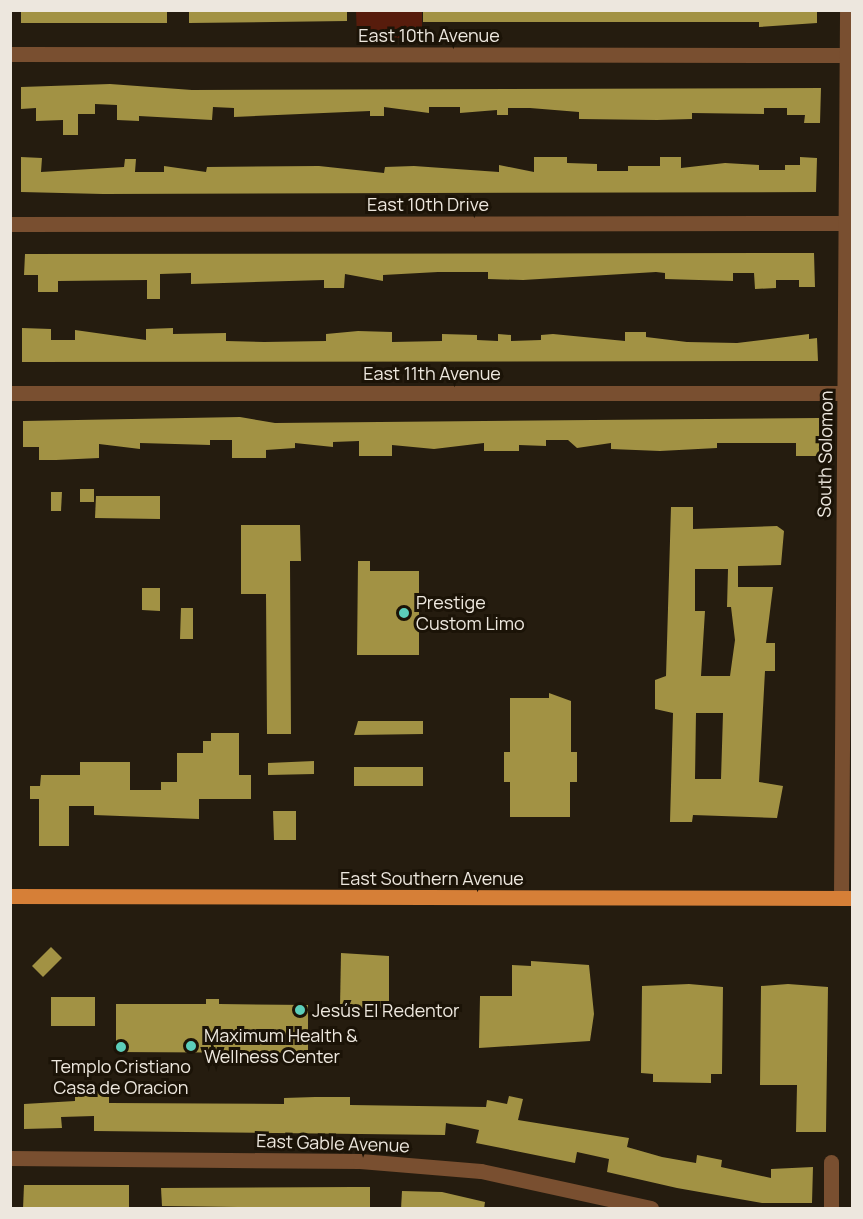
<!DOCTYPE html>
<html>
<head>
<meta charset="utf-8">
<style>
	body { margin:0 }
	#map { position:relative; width:863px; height:1219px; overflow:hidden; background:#251c0f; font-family:Manrope,sans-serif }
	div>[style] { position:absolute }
	.green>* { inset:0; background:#571c0c }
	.building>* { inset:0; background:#a29244 }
	.minor>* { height:15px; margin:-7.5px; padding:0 7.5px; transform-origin:7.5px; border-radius:7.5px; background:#794f30 }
	.major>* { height:15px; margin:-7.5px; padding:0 7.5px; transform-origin:7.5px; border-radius:7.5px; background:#d67f37 }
	.dots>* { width:16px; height:16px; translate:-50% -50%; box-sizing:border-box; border:3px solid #1b1307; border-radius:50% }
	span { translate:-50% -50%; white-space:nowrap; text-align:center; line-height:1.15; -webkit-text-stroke:6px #1b1307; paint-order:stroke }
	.street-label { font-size:18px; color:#ede7de }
	.poi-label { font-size:18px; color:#ede7de }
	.left { translate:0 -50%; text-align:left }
	.frame { position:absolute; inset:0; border:12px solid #ede7de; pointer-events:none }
</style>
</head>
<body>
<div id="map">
	<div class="green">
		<div style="clip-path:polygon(356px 11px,422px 11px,422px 38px,357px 38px)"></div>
	</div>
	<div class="building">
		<div style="clip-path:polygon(21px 10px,167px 10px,167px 23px,21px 23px)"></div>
		<div style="clip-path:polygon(189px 10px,347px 10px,347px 21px,189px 23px)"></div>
		<div style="clip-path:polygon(423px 10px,817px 10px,817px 23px,759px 27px,759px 22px,423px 22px)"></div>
		<div style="clip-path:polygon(110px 84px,192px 90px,821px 88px,820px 123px,804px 123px,805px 115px,787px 115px,787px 108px,764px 108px,764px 114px,692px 113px,692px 119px,657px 120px,579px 119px,579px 112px,530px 108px,508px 108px,508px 115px,497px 115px,497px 110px,460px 113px,460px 107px,429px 107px,429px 113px,384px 107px,384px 116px,370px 116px,370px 111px,234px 117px,234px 108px,213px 107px,212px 120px,139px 116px,139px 121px,117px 120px,117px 105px,95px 104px,95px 114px,78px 114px,78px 135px,63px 135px,63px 120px,36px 121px,36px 108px,21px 109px,21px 87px)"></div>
		<div style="clip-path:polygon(21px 157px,42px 158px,41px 172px,124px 167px,125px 159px,136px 159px,135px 172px,164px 172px,164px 166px,206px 172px,207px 167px,319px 166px,384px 173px,385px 167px,414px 166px,499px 172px,499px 165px,534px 172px,534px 157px,567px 157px,567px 163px,597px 164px,597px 171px,628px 171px,628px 166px,660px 166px,660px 157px,681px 157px,681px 168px,725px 163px,759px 165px,759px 170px,785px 170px,785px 165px,800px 165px,800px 157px,817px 158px,816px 192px,103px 194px,21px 192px)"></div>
		<div style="clip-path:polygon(814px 253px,815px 287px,799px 287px,799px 280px,776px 280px,776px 288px,755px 289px,754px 273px,733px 273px,733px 281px,665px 279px,665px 273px,656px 272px,523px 280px,488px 279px,488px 272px,438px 272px,383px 275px,383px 281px,345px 274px,344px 288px,324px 288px,324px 280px,191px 284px,191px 273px,160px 274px,160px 299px,147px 299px,147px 280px,58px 281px,58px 292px,38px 292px,38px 275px,24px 275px,25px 254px)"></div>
		<div style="clip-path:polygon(22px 328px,51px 329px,51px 340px,75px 340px,75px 330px,146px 340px,146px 329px,173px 328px,173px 334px,226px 333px,226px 341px,264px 342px,326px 341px,326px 334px,358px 331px,392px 332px,392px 342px,442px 341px,442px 334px,477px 335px,477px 340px,498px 341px,498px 334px,511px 335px,511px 341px,541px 340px,541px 335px,553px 334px,625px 341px,625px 332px,646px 332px,646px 337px,687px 342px,737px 343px,809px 334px,809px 339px,817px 338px,818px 361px,22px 362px)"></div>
		<div style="clip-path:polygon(240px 417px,275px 423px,819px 418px,819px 456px,796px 456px,796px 443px,717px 443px,717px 448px,660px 451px,611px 449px,611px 443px,577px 448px,568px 440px,546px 440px,546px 446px,519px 445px,519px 451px,484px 451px,484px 443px,434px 449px,392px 445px,392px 456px,359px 456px,359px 441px,333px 442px,333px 447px,295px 443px,295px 448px,266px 450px,266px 458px,232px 458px,232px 440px,210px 440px,210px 445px,140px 443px,140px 449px,99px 444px,99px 458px,56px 460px,39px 460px,39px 447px,23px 447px,23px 421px)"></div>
		<div style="clip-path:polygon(80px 489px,94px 489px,94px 502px,80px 502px)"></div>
		<div style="clip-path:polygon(51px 492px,62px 492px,61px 511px,51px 511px)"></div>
		<div style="clip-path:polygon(96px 496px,160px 496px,160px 519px,95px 518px)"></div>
		<div style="clip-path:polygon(evenodd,671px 507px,693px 507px,693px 529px,777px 526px,784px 531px,781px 565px,738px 566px,738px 587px,773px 587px,766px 643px,775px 643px,775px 671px,765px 671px,759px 782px,783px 786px,777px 818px,693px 815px,692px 822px,670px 822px,673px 713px,655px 709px,655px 680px,666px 676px,671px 507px,695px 569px,728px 569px,727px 607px,731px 607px,735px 640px,730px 676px,701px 676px,705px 611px,695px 611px,695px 569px,671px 507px,696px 713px,723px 713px,721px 779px,695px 779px,696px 713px)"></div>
		<div style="clip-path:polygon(241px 525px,300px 525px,301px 561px,290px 561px,291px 734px,267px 734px,266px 594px,241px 594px)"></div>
		<div style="clip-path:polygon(358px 561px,370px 561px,370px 571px,419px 571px,419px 655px,357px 655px)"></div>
		<div style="clip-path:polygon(142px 588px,160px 588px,160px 611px,142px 610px)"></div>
		<div style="clip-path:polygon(181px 608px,193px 608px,193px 639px,180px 639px)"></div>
		<div style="clip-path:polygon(549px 693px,571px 701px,571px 752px,577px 752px,577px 782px,570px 782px,570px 817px,510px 817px,510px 782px,504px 782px,504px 752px,510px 752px,510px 698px,549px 698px)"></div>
		<div style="clip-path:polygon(358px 721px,423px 721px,423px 734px,354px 735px)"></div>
		<div style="clip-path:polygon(211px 733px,239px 733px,239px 775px,251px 775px,251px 799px,199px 799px,199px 819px,94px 815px,94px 806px,69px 806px,69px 846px,39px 846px,39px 799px,30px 799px,30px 786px,40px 786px,41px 775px,80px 775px,80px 762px,130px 762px,130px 790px,161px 790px,161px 782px,177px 782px,177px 753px,203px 753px,203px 741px,211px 741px)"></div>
		<div style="clip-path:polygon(314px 761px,314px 774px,268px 775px,268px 763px)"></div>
		<div style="clip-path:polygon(354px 767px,423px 767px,423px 786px,354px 786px)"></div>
		<div style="clip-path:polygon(273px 811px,296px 811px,296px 840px,274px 840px)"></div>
		<div style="clip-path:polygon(51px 947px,62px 958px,43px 977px,32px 966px)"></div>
		<div style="clip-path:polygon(341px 953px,389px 956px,389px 1008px,340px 1008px)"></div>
		<div style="clip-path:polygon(531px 961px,589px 965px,594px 1014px,590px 1041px,479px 1048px,480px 996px,512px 996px,512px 965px,531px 966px)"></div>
		<div style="clip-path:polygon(689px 984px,723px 987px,722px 1074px,711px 1074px,711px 1083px,653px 1082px,653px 1074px,641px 1073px,642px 986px)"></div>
		<div style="clip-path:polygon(788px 984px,828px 987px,826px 1132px,796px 1132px,797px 1085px,760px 1085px,761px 986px)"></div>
		<div style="clip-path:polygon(51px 997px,95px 997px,95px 1026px,51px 1026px)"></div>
		<div style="clip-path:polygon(206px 999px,219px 999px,219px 1004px,308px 1005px,308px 1053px,116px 1052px,116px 1004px,206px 1004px)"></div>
		<div style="clip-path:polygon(96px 1088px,109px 1088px,109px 1103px,284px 1104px,284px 1098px,315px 1097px,350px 1097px,350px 1105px,486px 1107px,487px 1100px,507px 1104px,509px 1096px,523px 1099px,518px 1120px,629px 1138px,627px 1147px,662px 1157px,696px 1163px,697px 1155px,722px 1160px,721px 1167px,771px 1178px,771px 1169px,813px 1167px,812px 1203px,762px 1203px,677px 1188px,607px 1172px,609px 1159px,577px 1152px,575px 1163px,476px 1143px,479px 1130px,446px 1123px,445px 1135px,94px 1131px,94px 1116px,61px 1117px,62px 1128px,24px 1129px,24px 1104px,75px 1101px,75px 1093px,96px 1093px)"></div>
		<div style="clip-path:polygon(24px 1185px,129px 1185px,129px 1209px,23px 1209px)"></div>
		<div style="clip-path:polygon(354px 1187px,370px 1187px,370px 1209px,162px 1206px,161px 1188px)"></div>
		<div style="clip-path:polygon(402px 1191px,442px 1192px,485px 1202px,484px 1209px,401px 1209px)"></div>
	</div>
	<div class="minor">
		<div style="left:10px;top:54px;width:837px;rotate:0.07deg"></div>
		<div style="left:10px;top:224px;width:836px;rotate:-0.07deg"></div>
		<div style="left:10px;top:393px;width:842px"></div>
		<div style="left:841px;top:898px;width:888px;rotate:-89.61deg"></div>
		<div style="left:10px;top:1158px;width:350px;rotate:0.5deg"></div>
		<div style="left:360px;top:1161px;width:121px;rotate:4.7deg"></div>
		<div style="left:481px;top:1171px;width:174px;rotate:12.3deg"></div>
		<div style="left:831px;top:1208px;width:46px;rotate:-90deg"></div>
	</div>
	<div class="major">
		<div style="left:10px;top:896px;width:842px;rotate:0.14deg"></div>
	</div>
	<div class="dots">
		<div style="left:404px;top:613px;background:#5cceba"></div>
		<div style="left:300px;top:1010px;background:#5cceba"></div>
		<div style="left:191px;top:1046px;background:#5cceba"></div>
		<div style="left:121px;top:1047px;background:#5cceba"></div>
	</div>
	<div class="street-label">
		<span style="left:429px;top:35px">East 10th Avenue</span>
		<span style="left:428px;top:204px">East 10th Drive</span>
		<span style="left:432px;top:373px">East 11th Avenue</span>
		<span style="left:825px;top:454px;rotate:-89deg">South Solomon</span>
		<span style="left:432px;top:878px">East Southern Avenue</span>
		<span style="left:333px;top:1143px;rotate:2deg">East Gable Avenue</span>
	</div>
	<div class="poi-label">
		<span class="left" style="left:416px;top:613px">Prestige<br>Custom Limo</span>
		<span class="left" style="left:312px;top:1010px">Jesús El Redentor</span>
		<span class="left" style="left:204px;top:1046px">Maximum Health &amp;<br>Wellness Center</span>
		<span style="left:121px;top:1077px">Templo Cristiano<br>Casa de Oracion</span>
	</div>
	<div class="frame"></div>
</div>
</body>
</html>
